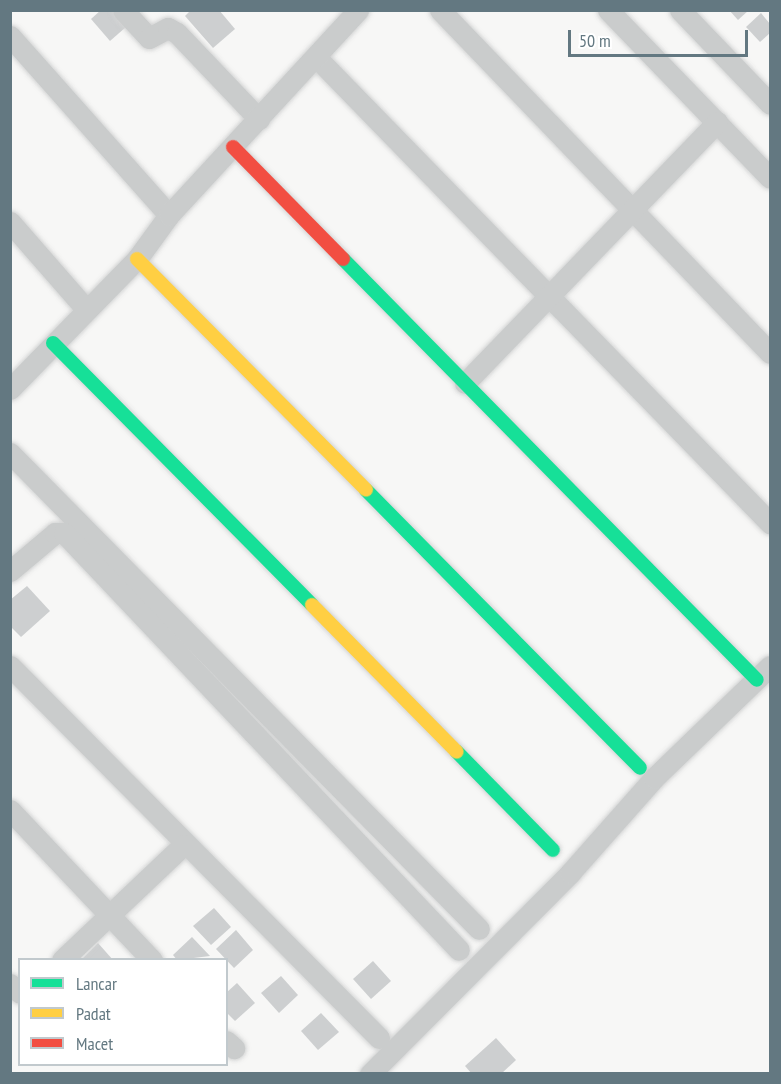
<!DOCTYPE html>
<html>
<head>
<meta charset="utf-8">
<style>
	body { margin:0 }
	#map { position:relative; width:781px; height:1084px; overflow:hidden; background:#f7f7f6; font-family:"PT Sans Narrow",sans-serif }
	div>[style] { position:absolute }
	.building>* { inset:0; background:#cdcfd0 }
	.roads { filter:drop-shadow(0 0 2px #d3d4d4) drop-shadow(0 0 2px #d3d4d4) }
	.street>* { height:21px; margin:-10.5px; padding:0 10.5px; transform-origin:10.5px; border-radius:10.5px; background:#cacccc }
	.fast>* { height:14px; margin:-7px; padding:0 7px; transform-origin:7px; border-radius:7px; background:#16e098 }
	.slow>* { height:14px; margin:-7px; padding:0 7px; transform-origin:7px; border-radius:7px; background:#ffcf43 }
	.jam>* { height:14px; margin:-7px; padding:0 7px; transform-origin:7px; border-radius:7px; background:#f24e42 }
	span { translate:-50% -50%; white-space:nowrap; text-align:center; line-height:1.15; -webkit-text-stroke:6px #fff; paint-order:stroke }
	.frame { position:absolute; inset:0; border:12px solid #637881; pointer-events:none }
	.legend { position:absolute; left:18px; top:958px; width:210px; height:108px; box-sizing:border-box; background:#fff; border:2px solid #c1c9cd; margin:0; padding:8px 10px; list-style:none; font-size:18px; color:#637881 }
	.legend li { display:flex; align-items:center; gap:12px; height:30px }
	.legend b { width:30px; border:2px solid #c1c9cd }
	.scale { position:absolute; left:568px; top:30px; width:180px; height:27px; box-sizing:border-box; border:3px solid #637881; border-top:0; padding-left:8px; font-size:18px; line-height:21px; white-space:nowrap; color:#637881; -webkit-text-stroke:4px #fff; paint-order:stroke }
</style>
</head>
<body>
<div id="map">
	<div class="building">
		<div style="clip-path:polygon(101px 10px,111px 10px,126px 27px,110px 41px,91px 19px)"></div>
		<div style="clip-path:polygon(191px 10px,219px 10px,235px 29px,213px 48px,185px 16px)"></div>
		<div style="clip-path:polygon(729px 10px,749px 10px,738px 20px)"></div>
		<div style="clip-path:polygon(761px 13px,770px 24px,770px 33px,760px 42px,746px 27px)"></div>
		<div style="clip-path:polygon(27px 586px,50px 611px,21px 637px,10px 626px,10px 600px)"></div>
		<div style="clip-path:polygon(214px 908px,231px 927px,211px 945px,193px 926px)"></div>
		<div style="clip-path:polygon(236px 930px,253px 950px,234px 968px,216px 949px)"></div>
		<div style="clip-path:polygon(192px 937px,210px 956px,177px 960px,173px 955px)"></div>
		<div style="clip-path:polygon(98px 943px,113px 960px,81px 960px)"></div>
		<div style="clip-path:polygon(373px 961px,391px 981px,371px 999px,353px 979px)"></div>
		<div style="clip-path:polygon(281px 976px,298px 995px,279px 1013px,261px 993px)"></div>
		<div style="clip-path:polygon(237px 983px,255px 1003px,235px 1021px,226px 1012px,226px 993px)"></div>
		<div style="clip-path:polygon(321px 1013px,339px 1032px,318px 1050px,301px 1031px)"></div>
		<div style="clip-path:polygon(496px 1038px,516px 1060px,501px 1074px,472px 1074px,465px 1066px)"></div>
	</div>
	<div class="roads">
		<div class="street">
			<div style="left:123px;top:10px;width:38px;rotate:47deg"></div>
			<div style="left:149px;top:38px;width:21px;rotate:-28deg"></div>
			<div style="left:168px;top:28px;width:10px;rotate:29deg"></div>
			<div style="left:177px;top:33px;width:119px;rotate:46.4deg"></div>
			<div style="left:440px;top:10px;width:476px;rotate:46.1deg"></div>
			<div style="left:608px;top:10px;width:233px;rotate:46deg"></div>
			<div style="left:680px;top:10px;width:130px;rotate:46.2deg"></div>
			<div style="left:10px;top:36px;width:239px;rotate:48.4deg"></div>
			<div style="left:316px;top:57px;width:651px;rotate:45.75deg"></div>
			<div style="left:10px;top:222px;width:116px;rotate:48.9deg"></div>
			<div style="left:465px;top:383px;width:363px;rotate:-46deg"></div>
			<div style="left:10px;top:389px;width:182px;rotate:-45.7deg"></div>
			<div style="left:137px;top:259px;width:54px;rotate:-54deg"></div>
			<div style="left:169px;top:215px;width:279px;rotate:-47.3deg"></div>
			<div style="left:10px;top:453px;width:668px;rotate:45.42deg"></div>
			<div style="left:10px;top:571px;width:59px;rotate:-40.2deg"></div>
			<div style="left:55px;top:533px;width:9px"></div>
			<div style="left:64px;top:533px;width:574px;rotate:46.55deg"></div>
			<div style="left:10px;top:666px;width:524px;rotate:45.23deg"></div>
			<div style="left:10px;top:810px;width:207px;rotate:46.6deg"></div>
			<div style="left:62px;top:960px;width:167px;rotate:-43.5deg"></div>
			<div style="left:10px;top:984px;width:13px;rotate:42deg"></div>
			<div style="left:226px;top:1041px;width:11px;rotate:41deg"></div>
			<div style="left:370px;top:1074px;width:284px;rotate:-45.1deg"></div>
			<div style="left:570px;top:873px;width:127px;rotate:-48.5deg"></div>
			<div style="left:654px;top:778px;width:161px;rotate:-44deg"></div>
		</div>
		<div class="fast">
			<div style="left:343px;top:259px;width:590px;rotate:45.48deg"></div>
			<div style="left:53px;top:343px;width:368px;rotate:45.3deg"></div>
			<div style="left:366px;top:490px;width:390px;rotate:45.4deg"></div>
			<div style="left:457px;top:752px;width:137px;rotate:45.6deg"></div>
		</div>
		<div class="slow">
			<div style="left:137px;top:259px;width:325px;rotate:45.2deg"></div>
			<div style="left:312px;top:605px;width:206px;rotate:45.4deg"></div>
		</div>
		<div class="jam">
			<div style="left:233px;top:147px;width:157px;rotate:45.5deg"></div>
		</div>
	</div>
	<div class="frame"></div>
	<ul class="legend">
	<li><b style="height:8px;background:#16e098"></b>Lancar</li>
	<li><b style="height:8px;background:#ffcf43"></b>Padat</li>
	<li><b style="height:8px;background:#f24e42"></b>Macet</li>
	</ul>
	<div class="scale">50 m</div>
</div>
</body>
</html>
